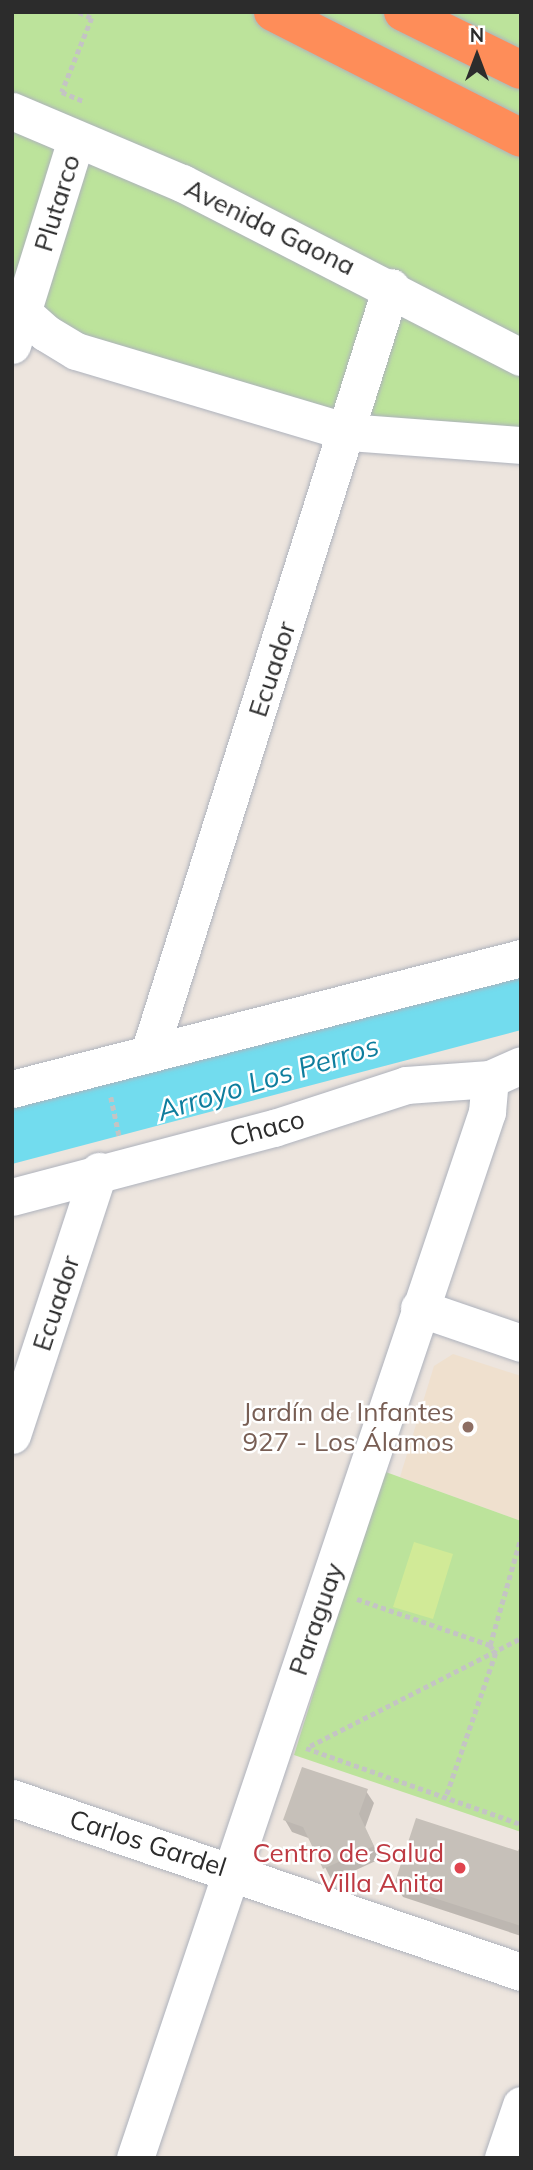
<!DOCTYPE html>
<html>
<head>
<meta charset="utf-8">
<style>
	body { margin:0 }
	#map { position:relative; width:533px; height:2170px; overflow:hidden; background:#ede5de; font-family:Mulish,sans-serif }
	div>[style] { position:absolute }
	.education>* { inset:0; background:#efe0ce }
	.green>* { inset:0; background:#bce39b }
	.pitch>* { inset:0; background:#d1ea97 }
	.water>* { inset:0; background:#72dcee }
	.shadow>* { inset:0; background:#0003 }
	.building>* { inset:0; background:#c6c0b9 }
	.path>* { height:4.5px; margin-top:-2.25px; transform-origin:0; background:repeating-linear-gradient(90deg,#c4c4c4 0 5px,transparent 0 8.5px) }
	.roads { filter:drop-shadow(0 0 2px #aeb2bc) drop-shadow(0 0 2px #aeb2bc) }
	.minor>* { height:37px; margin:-18.5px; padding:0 18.5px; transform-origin:18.5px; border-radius:18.5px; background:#fff }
	.highway>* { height:38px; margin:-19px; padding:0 19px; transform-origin:19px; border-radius:19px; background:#fe8d59 }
	.dots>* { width:19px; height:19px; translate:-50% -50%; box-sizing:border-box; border:4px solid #fff; border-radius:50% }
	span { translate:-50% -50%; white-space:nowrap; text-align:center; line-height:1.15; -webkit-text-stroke:5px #fff; paint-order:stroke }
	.street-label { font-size:26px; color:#2c2c2c }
	.education-label { font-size:26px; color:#785e54 }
	.right { translate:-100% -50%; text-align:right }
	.health-label { font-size:26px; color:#be3a42 }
	.water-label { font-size:28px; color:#0e7d9d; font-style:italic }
	.frame { position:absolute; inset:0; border:14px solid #2c2c2c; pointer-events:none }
	.north { position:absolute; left:442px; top:21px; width:70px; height:70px; -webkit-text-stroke:5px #fff; paint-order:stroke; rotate:0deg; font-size:19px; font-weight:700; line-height:28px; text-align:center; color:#2c2c2c }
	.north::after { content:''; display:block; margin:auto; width:24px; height:32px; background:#2c2c2c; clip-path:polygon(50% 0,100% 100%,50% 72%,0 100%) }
</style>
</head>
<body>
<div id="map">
	<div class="education">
		<div style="clip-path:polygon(453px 1354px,521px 1376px,521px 1521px,400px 1477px,434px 1366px)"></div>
	</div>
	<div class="green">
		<div style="clip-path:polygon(12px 12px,521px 12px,521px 445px,225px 397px,12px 303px)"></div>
		<div style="clip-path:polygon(383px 1471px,521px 1521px,521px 1832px,294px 1755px)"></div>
	</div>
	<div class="pitch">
		<div style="clip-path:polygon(414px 1542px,453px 1554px,433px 1619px,393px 1607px)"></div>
	</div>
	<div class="water">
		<div style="clip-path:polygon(521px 965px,521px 1030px,12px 1164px,12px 1102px)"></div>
	</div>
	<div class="shadow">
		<div style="clip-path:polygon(366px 1791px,374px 1803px,365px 1828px,380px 1859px,332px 1881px,311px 1839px,292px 1832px,285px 1820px)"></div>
		<div style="clip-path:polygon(521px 1848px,521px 1936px,403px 1897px,396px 1885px,519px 1853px)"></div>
	</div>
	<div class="building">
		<div style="clip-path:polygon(302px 1767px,368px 1789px,359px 1814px,374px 1846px,323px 1869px,303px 1827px,283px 1820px)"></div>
		<div style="clip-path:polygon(416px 1818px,518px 1851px,521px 1844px,521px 1926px,394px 1885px)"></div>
	</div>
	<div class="path">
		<div style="left:79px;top:12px;width:14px;rotate:25deg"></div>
		<div style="left:92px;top:18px;width:80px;rotate:112.1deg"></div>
		<div style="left:62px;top:92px;width:23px;rotate:23deg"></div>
		<div style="left:111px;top:1097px;width:40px;rotate:78deg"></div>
		<div style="left:357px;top:1599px;width:141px;rotate:19.1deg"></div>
		<div style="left:490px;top:1645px;width:10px;rotate:53deg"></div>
		<div style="left:496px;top:1653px;width:152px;rotate:109.1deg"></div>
		<div style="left:490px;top:1645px;width:112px;rotate:-74deg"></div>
		<div style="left:310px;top:1746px;width:237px;rotate:-27.1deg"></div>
		<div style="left:306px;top:1748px;width:228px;rotate:19.5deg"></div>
	</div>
	<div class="roads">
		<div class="minor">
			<div style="left:12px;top:111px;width:185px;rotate:23deg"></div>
			<div style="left:182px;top:183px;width:381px;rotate:27.2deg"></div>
			<div style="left:12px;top:303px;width:45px;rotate:41.4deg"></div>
			<div style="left:46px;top:333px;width:35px;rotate:31deg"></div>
			<div style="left:76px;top:351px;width:284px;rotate:16.6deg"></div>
			<div style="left:348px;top:432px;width:173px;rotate:4.3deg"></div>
			<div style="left:12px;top:345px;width:215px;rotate:-72.7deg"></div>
			<div style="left:150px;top:1050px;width:800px;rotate:-72.47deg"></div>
			<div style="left:12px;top:1089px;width:526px;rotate:-14.43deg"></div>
			<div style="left:12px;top:1197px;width:271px;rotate:-14.8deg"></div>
			<div style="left:274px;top:1128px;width:139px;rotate:-18deg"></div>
			<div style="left:406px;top:1085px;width:84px;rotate:-4.1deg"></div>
			<div style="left:490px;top:1079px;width:34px;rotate:-24deg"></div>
			<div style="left:419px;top:1308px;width:108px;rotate:18.9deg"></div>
			<div style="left:12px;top:1435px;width:278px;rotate:-71.8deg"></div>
			<div style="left:12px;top:1798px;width:538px;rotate:18.87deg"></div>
			<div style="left:135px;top:2158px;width:1104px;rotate:-71.4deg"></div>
			<div style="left:487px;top:1112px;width:33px;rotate:-85deg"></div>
			<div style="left:503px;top:2158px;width:56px;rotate:-71.2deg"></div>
		</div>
		<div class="highway">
			<div style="left:273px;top:12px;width:278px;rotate:26.9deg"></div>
			<div style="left:403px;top:12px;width:131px;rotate:26.2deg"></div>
		</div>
	</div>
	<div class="dots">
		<div style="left:468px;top:1427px;background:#8d6e63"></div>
		<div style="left:460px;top:1868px;background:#e0444e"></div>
	</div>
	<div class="street-label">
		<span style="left:57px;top:203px;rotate:-73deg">Plutarco</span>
		<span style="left:270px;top:227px;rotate:26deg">Avenida Gaona</span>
		<span style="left:272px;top:669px;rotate:-72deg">Ecuador</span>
		<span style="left:267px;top:1128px;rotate:-15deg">Chaco</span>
		<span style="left:56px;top:1303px;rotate:-72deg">Ecuador</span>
		<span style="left:316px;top:1619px;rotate:-71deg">Paraguay</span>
		<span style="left:148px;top:1843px;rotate:18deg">Carlos Gardel</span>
	</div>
	<div class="education-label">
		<span class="right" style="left:454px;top:1427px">Jardín de Infantes<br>927 - Los Álamos</span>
	</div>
	<div class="health-label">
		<span class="right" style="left:444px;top:1868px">Centro de Salud<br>Villa Anita</span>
	</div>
	<div class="water-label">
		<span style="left:268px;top:1078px;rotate:-17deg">Arroyo Los Perros</span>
	</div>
	<div class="frame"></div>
	<div class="north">N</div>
</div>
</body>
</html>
